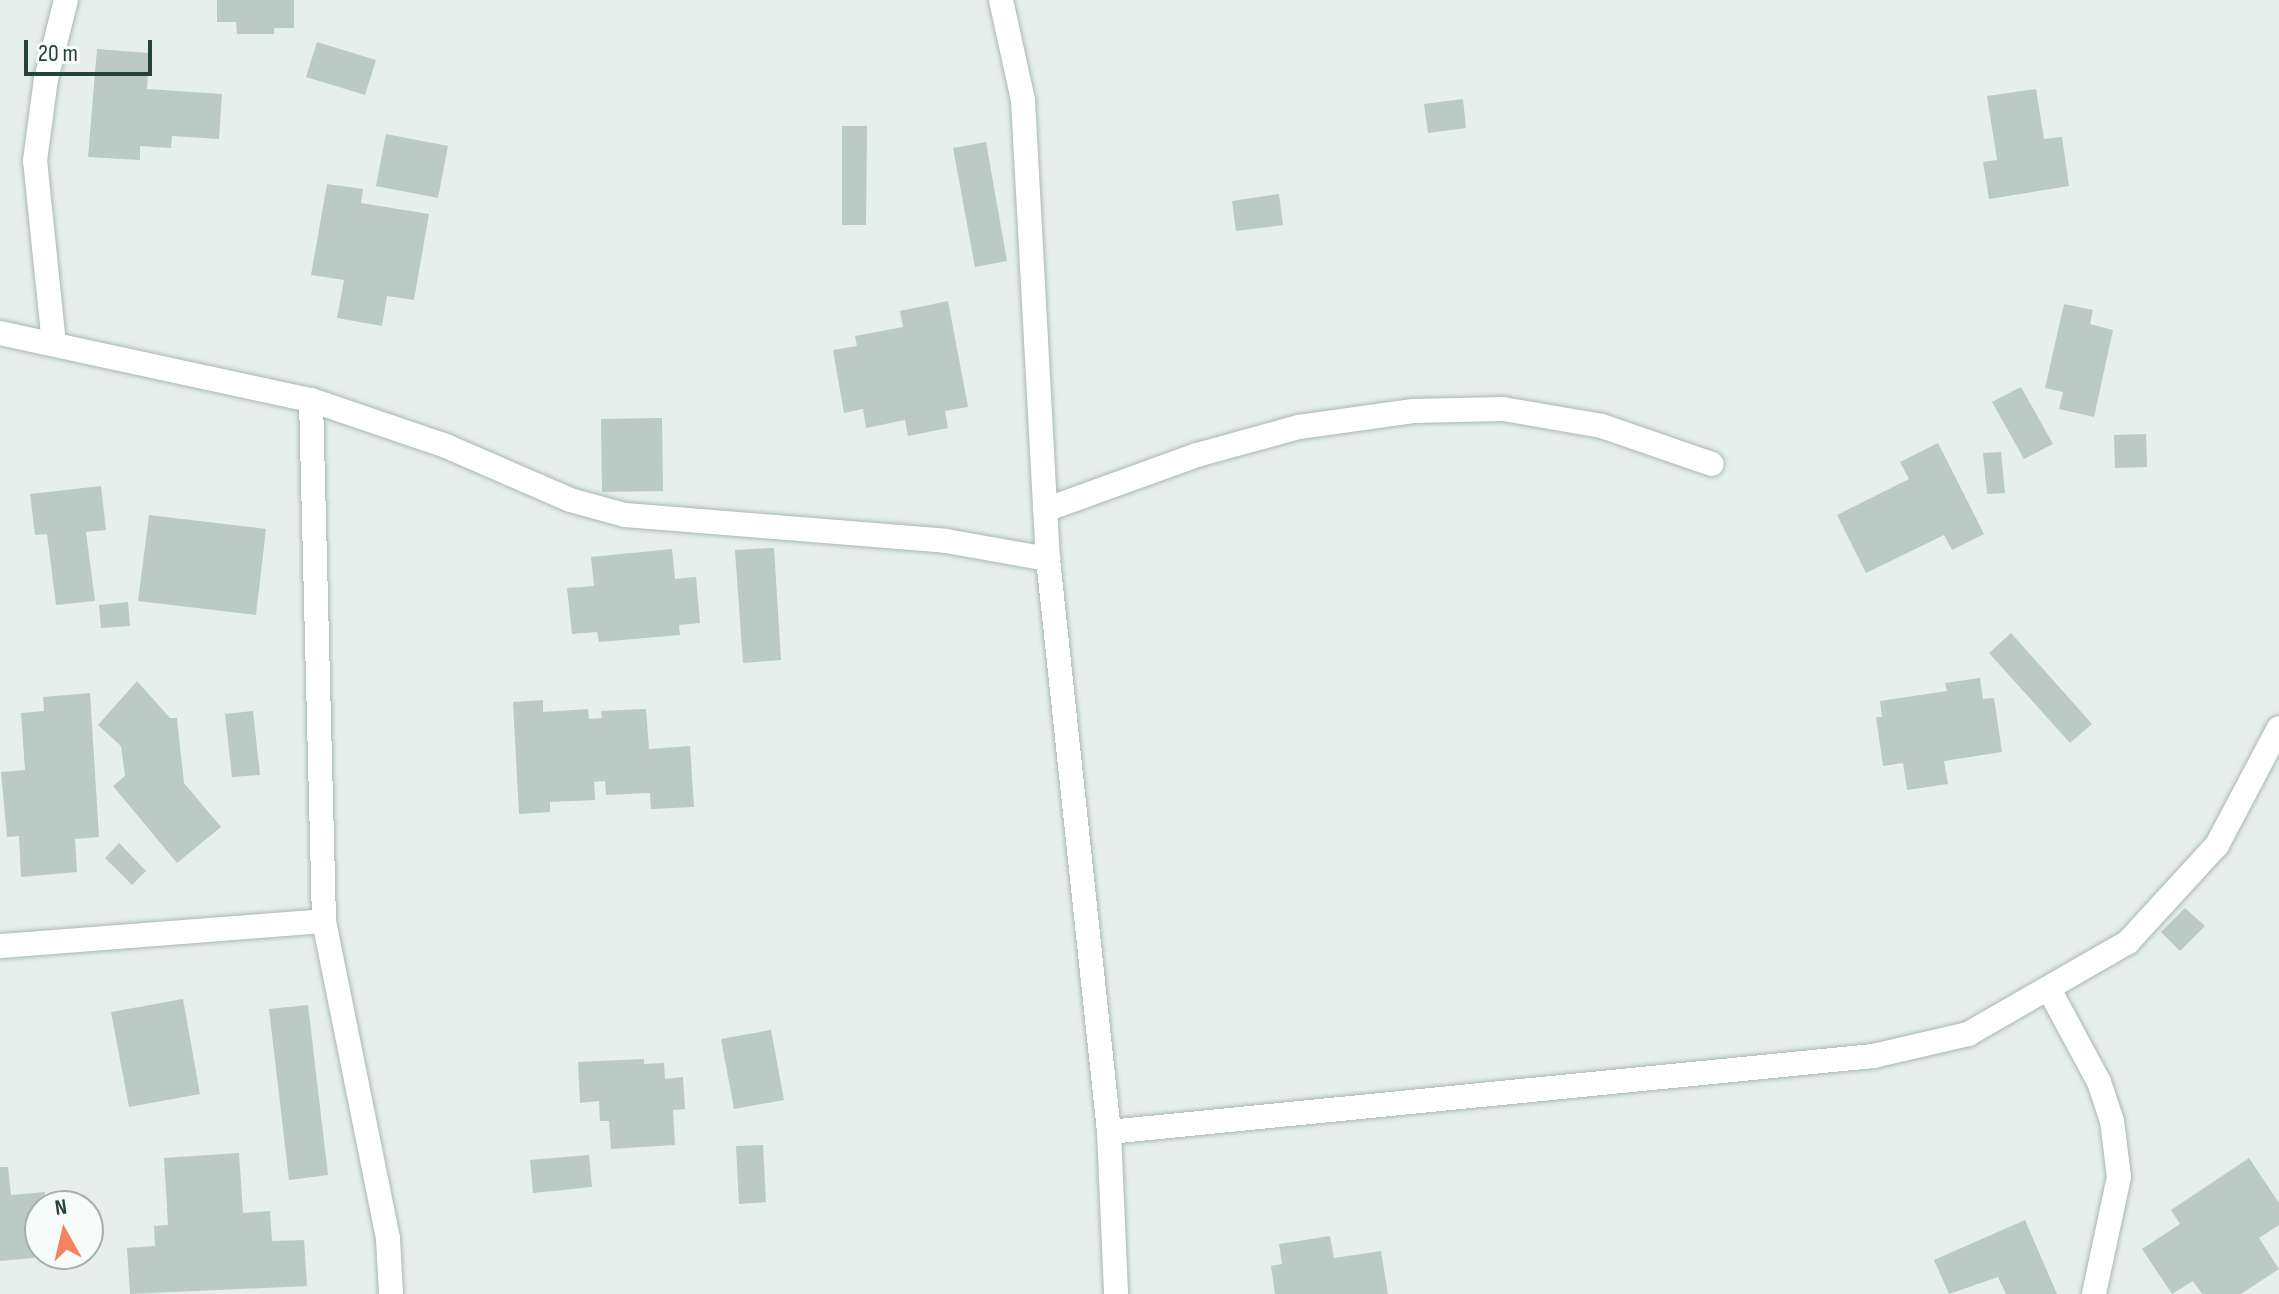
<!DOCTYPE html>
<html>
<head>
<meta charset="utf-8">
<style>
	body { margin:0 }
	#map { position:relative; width:2279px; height:1294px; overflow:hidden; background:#e6efeb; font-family:"Sofia Sans Condensed",sans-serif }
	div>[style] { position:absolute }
	.building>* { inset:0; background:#bbcac4 }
	.roads { filter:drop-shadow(0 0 2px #a8b8b2) drop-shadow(0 0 2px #a8b8b2) }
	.minor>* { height:24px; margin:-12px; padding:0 12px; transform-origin:12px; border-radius:12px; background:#fff }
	span { translate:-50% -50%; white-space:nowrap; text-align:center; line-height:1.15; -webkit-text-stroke:6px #f7fbf9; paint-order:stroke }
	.north { position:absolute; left:24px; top:1190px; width:80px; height:80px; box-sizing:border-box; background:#f7fbf9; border:2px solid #a3b1ad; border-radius:50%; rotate:352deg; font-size:22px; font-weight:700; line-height:32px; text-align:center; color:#24423a }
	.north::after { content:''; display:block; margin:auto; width:28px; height:36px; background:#f4845f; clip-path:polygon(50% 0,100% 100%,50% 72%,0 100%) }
	.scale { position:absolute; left:24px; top:40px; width:128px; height:36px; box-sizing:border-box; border:4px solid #24423a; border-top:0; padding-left:10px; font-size:24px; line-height:28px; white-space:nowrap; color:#24423a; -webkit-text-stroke:6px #f7fbf9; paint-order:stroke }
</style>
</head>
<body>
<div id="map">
	<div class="building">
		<div style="clip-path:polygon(217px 0,294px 0,294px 28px,274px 28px,274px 34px,237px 34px,236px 22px,217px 22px)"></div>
		<div style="clip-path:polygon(317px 42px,376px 60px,365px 95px,306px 77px)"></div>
		<div style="clip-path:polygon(97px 49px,149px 53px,147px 89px,222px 94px,219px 139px,172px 136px,171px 148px,140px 146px,140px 160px,88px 157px)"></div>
		<div style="clip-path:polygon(2036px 89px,2044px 139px,2062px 137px,2069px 186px,1989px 199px,1983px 162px,1997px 160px,1987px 96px)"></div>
		<div style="clip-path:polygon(1463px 99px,1466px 128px,1428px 133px,1424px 104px)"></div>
		<div style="clip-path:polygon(842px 126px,867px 126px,866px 225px,842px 225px)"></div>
		<div style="clip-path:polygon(386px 134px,448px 146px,438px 198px,376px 186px)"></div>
		<div style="clip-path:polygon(986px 142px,1007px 261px,975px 267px,953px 148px)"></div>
		<div style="clip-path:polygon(327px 184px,363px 189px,361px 203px,429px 214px,414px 300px,387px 296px,382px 326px,337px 318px,344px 280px,311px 275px)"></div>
		<div style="clip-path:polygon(1279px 194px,1283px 225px,1236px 231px,1232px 201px)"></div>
		<div style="clip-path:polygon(948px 301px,968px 407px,945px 411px,948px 428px,908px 436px,905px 420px,866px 428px,863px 409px,844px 413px,833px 350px,857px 346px,855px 336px,903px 327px,900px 311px)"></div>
		<div style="clip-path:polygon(2064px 304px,2093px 310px,2090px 324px,2113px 330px,2094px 417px,2059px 409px,2063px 392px,2045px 388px)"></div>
		<div style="clip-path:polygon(2021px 387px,2053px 444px,2024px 459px,1992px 402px)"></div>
		<div style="clip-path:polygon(662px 418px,663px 491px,602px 492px,601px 419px)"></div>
		<div style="clip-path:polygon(2146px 434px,2147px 467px,2115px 468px,2114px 435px)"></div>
		<div style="clip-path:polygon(1938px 443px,1984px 534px,1952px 550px,1944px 535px,1866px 573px,1837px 515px,1909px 479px,1900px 462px)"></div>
		<div style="clip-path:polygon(2001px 452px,2005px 493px,1987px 494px,1983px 453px)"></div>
		<div style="clip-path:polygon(101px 486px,106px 530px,86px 532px,95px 601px,56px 605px,47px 534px,35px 535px,30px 494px)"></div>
		<div style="clip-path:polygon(149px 515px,266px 529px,256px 615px,138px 601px)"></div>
		<div style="clip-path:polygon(774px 548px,781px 660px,743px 663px,735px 550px)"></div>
		<div style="clip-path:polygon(672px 549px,675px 579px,696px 577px,700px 623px,679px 625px,680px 635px,599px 642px,597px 632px,572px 634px,567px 588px,594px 586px,591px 557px)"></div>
		<div style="clip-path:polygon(128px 602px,130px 626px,101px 628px,99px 605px)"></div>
		<div style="clip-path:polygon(2011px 633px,2092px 724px,2070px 743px,1989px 653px)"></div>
		<div style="clip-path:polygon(1980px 678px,1983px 699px,1994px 698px,2002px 752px,1944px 761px,1948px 784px,1907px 790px,1903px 763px,1883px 766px,1876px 717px,1882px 717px,1880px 701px,1947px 691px,1945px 683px)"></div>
		<div style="clip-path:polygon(137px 681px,170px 718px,177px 718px,184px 783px,221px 827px,177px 863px,113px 786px,125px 776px,121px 746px,98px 725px)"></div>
		<div style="clip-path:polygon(90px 693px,99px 837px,75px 839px,77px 872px,21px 877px,19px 836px,7px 837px,1px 772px,25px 770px,21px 713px,44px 711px,43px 697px)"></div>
		<div style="clip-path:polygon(543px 700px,543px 712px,588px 709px,589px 719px,602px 718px,601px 711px,646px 709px,649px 749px,690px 746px,694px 807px,651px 809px,650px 793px,606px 795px,605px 781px,594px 782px,595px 800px,550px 802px,550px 812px,519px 814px,513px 702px)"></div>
		<div style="clip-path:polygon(253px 711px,260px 775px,232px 777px,225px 714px)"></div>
		<div style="clip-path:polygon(119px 843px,146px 871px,132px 885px,105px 858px)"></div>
		<div style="clip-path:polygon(2185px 908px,2205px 926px,2180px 951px,2161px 932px)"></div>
		<div style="clip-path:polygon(183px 999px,200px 1094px,129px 1107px,111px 1012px)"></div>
		<div style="clip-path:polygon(308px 1005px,328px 1175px,289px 1180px,269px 1009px)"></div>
		<div style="clip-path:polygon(771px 1030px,784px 1100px,734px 1109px,721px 1039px)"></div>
		<div style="clip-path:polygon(644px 1059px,644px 1064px,664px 1063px,665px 1079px,683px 1077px,685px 1109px,673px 1110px,675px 1145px,611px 1149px,609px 1121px,600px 1121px,599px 1101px,580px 1103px,578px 1062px)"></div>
		<div style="clip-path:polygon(763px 1145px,766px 1202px,739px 1204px,736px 1146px)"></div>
		<div style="clip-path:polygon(239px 1153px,243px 1213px,270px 1211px,272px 1241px,304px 1240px,307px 1286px,130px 1294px,127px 1248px,155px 1246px,154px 1226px,168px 1225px,164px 1158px)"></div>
		<div style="clip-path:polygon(589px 1155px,592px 1187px,533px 1193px,530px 1160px)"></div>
		<div style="clip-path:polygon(2249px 1158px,2279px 1203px,2279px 1225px,2259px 1238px,2279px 1269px,2241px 1294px,2202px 1294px,2193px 1281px,2172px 1294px,2142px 1249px,2180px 1224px,2171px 1210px)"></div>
		<div style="clip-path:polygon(0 1167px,8px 1167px,11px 1195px,45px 1192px,40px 1254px,53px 1256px,0 1261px)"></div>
		<div style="clip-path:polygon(2025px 1220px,2057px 1294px,2006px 1294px,1998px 1277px,1949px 1294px,1934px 1260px)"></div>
		<div style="clip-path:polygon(1330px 1236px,1334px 1258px,1381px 1251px,1388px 1294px,1275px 1294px,1271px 1266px,1282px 1264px,1279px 1244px)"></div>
	</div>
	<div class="roads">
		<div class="minor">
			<div style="left:1001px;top:0;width:102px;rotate:77.6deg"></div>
			<div style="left:1023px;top:100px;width:460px;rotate:86.9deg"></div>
			<div style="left:1048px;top:559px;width:576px;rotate:83.92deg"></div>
			<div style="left:1109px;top:1132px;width:162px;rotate:87.5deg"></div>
			<div style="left:0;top:333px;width:318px;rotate:12.2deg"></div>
			<div style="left:311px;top:400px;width:143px;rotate:18.8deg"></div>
			<div style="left:446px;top:446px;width:135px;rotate:23.5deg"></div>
			<div style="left:570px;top:500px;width:57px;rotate:15.3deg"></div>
			<div style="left:625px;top:515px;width:322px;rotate:4.6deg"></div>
			<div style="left:946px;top:541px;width:104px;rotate:10deg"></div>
			<div style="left:54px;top:344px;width:184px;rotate:-95.9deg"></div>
			<div style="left:35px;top:161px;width:83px;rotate:-82.4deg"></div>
			<div style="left:46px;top:79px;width:81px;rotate:-75.8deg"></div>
			<div style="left:311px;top:400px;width:521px;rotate:88.57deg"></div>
			<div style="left:324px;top:921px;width:324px;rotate:78.6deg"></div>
			<div style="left:388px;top:1239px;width:55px;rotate:86.9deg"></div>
			<div style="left:1045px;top:510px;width:162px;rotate:-19.9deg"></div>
			<div style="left:1197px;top:455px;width:106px;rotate:-15.4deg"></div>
			<div style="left:1299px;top:427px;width:115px;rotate:-8deg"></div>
			<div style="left:1413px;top:411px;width:90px;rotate:-1.3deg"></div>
			<div style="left:1503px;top:409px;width:100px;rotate:9.7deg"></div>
			<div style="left:1602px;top:426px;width:116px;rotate:19.1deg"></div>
			<div style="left:0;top:946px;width:325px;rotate:-4.4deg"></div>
			<div style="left:2050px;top:991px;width:103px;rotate:61.7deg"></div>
			<div style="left:2099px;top:1082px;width:41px;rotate:71.6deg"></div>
			<div style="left:2112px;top:1121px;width:56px;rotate:82.9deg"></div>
			<div style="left:2119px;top:1177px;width:120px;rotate:102.1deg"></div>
			<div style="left:1109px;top:1132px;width:768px;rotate:-5.68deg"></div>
			<div style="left:1873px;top:1056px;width:98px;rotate:-13deg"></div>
			<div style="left:1968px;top:1034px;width:185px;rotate:-29.9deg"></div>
			<div style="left:2128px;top:942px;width:132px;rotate:-47.5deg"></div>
			<div style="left:2217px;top:845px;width:132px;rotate:-62.1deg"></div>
		</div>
	</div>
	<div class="north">N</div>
	<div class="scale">20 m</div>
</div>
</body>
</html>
